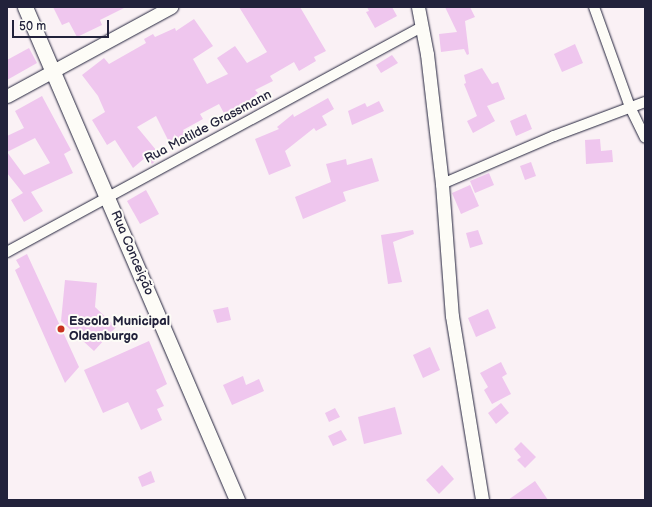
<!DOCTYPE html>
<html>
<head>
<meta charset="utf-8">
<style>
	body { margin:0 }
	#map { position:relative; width:652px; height:507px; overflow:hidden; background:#faf1f5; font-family:"Balsamiq Sans",sans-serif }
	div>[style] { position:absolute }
	.building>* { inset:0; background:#efc6ee }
	.roads { filter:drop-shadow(0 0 1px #22223b) drop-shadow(0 0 1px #22223b) }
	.minor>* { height:10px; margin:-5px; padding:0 5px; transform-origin:5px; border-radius:5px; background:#fdfcf7 }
	.tertiary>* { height:13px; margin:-6.5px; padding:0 6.5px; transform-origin:6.5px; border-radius:6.5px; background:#fdfcf7 }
	.secondary>* { height:15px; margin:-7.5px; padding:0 7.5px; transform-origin:7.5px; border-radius:7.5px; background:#fdfcf7 }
	.dots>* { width:11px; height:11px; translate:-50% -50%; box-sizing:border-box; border:2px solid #fdfcf7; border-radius:50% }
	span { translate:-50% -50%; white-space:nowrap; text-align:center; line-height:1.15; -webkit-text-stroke:4px #fdfcf7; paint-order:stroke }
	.street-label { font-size:13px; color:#22223b }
	.poi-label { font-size:13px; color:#22223b; font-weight:700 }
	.left { translate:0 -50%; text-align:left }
	.frame { position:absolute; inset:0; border:8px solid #22223b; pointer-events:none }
	.scale { position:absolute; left:12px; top:20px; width:97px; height:18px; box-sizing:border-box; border:2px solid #22223b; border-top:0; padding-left:5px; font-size:12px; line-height:14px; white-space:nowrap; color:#22223b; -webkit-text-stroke:3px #fdfcf7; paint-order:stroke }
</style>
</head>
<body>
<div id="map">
	<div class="building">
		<div style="clip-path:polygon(53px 7px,126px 7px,100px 20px,102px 25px,77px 37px,69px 22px,62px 25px)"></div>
		<div style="clip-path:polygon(239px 7px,300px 7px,326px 51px,314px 57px,316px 61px,299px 71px,294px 62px,270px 76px,273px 81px,255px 90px,258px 93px,241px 107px,225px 115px,219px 104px,200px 114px,203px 119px,183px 130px,187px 138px,171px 146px,156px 116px,137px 127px,161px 156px,152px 164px,146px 157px,133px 168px,115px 140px,107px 145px,92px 120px,105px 112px,98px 96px,82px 75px,104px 58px,109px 64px,146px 43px,144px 39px,153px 34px,155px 37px,175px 28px,176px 31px,194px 19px,213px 46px,193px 59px,207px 84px,228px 74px,217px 58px,235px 46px,247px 63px,267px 52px)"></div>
		<div style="clip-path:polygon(367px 7px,392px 7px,397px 16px,375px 28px,366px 12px,369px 11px)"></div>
		<div style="clip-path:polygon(445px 7px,470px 7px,475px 17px,465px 21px,469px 54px,467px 55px,464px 49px,441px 52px,439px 34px,457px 32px)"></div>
		<div style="clip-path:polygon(575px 44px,583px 63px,562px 72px,554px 54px)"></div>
		<div style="clip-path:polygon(29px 48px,37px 63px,7px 80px,7px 60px)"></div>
		<div style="clip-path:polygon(392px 55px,398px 63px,381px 73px,376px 65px)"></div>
		<div style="clip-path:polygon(482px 68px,492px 84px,498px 82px,505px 99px,487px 106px,495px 121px,473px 133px,467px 121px,477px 116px,464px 84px,466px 83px,464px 75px)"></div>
		<div style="clip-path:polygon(42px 96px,71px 150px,64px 154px,73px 173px,31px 192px,43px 211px,24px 222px,11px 200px,23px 193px,7px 173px,7px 152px,24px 175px,50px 163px,35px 138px,7px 152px,7px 136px,24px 128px,15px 111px)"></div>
		<div style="clip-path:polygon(328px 98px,334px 109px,322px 116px,327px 125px,316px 131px,314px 128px,285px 151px,291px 166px,269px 175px,255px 139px,279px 129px,277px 127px,293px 114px,294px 117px)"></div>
		<div style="clip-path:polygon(379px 101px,384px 111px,352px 125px,348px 111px,365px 103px,367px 107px)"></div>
		<div style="clip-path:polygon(526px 114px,532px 129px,516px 136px,510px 121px)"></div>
		<div style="clip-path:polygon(600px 139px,601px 151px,612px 150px,613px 162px,586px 164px,585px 140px)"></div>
		<div style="clip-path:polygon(372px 158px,379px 181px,343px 192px,346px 201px,303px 219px,295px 197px,331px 182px,326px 164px,346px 159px,347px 165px)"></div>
		<div style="clip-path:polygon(531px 162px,536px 176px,525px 180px,520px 166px)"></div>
		<div style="clip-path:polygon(489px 173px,494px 185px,475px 193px,470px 181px)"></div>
		<div style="clip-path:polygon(470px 185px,479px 206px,461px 214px,452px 193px)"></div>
		<div style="clip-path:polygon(146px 190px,159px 214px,140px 224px,127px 201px)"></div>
		<div style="clip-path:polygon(413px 230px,414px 234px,393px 242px,402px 282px,388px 284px,381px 235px)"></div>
		<div style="clip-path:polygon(478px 230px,483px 244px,470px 248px,466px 233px)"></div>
		<div style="clip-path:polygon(27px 254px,79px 367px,65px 383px,15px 270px,20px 267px,16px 260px)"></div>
		<div style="clip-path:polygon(65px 280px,97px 283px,95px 307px,116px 327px,94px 351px,61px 321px)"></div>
		<div style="clip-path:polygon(228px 307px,231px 320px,217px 323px,213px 310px)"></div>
		<div style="clip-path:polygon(488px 309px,496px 328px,476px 337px,468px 318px)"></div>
		<div style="clip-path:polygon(149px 341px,167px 384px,156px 390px,164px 406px,157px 409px,162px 420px,141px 430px,128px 402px,103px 413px,84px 370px)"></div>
		<div style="clip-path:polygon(430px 347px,440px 370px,423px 378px,413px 355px)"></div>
		<div style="clip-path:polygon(501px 362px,507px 374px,502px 377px,511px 394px,492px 404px,484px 390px,488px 387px,480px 373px)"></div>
		<div style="clip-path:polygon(243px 376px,246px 385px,259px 379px,264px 391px,232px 405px,223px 385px)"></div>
		<div style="clip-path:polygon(501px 403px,509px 413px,496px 424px,488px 413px)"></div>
		<div style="clip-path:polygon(395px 407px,402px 434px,364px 444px,358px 417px)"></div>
		<div style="clip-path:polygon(335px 408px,340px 417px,329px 422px,325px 413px)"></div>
		<div style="clip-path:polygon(341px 430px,347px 440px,333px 446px,328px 436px)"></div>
		<div style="clip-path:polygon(521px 442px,536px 457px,525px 468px,517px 460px,521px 457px,514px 449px)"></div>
		<div style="clip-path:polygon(442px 465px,454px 479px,439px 494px,426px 480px)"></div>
		<div style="clip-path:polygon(151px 471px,155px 482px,142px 487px,138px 477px)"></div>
		<div style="clip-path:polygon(535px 481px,548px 500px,508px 500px)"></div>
	</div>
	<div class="roads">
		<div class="minor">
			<div style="left:594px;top:7px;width:106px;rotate:70.2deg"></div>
			<div style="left:630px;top:107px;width:34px;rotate:64deg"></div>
			<div style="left:442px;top:184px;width:122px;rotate:-23.2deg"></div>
			<div style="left:554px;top:136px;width:97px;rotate:-20.5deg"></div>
			<div style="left:7px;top:252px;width:472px;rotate:-28.5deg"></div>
		</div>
		<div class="tertiary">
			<div style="left:418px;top:7px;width:48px;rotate:79.2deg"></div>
			<div style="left:427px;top:54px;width:131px;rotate:83.4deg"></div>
			<div style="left:442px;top:184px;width:132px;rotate:85.7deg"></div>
			<div style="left:452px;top:316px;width:186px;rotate:80.7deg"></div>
			<div style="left:7px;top:96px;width:187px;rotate:-28.5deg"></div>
		</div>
		<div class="secondary">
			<div style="left:25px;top:7px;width:537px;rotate:66.73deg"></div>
		</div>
	</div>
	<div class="dots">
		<div style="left:61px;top:329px;background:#c8321e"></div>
	</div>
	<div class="street-label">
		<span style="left:208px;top:127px;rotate:-28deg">Rua Matilde Grassmann</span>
		<span style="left:132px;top:253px;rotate:67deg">Rua Conceição</span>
	</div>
	<div class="poi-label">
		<span class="left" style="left:69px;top:329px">Escola Municipal<br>Oldenburgo</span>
	</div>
	<div class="frame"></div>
	<div class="scale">50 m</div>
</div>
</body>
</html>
